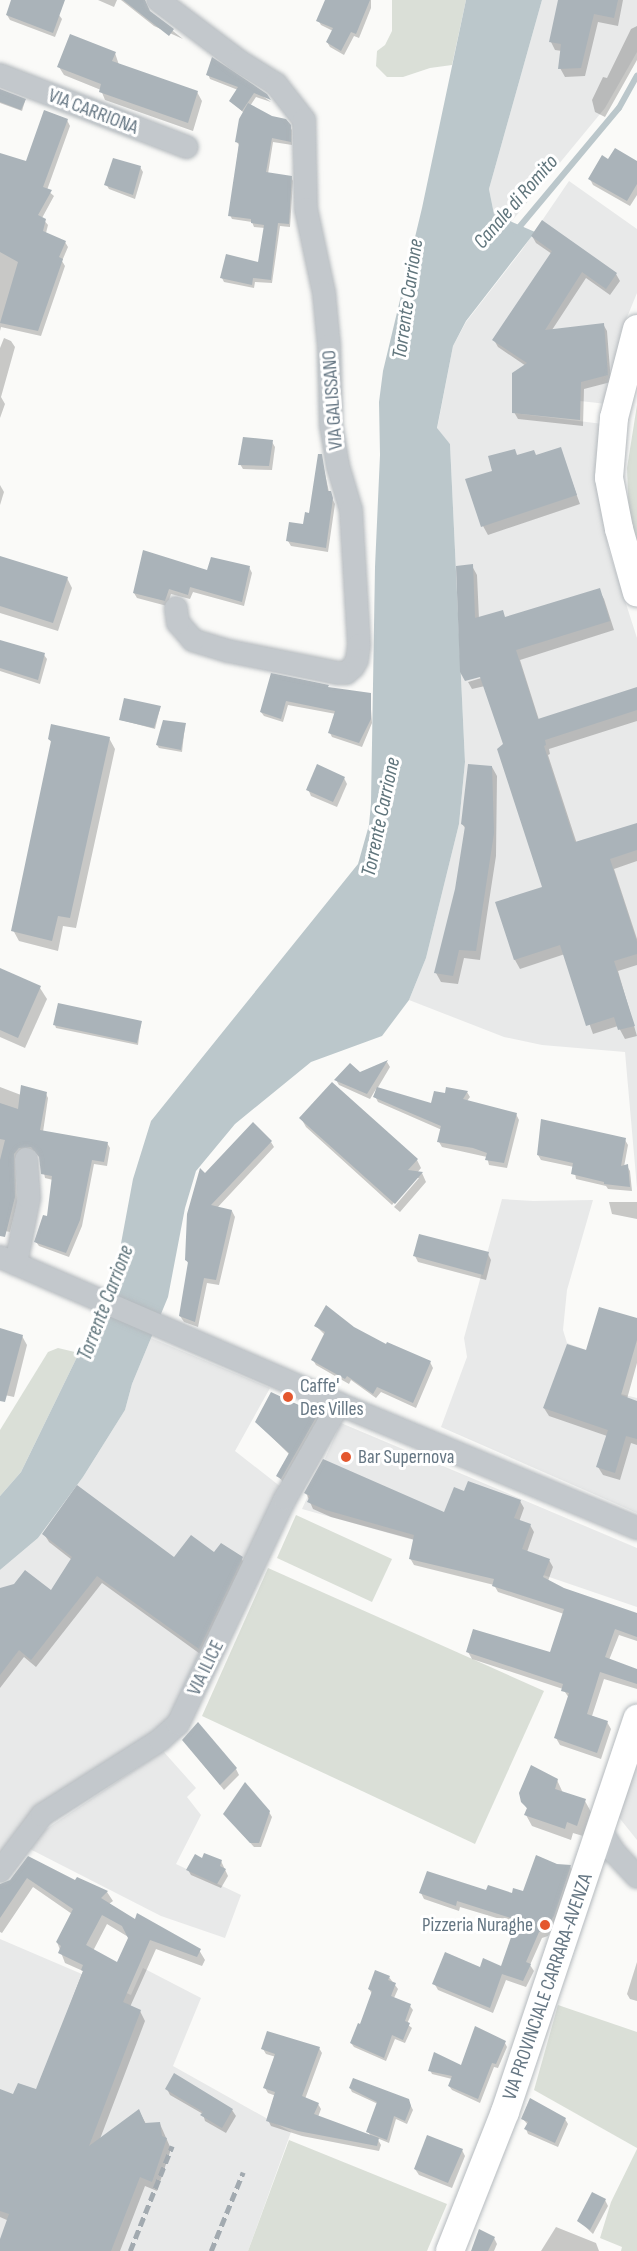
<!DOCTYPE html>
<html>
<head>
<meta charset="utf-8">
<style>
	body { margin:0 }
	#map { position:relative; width:637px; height:2251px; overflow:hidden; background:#fafaf8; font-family:"Sofia Sans Condensed",sans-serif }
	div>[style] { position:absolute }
	.built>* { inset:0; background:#e8e9e9 }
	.green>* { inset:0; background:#dadfd7 }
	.water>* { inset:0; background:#bbc7cb }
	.shadow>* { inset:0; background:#0003 }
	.stream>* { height:6px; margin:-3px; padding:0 3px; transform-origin:3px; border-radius:3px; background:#bbc7cb }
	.building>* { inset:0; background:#aab3b9 }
	.roads { filter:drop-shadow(0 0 2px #b5babe) drop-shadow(0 0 2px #b5babe) }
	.minor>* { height:22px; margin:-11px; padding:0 11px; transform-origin:11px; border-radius:11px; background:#c3c8cc }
	.major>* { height:28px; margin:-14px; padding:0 14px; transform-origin:14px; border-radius:14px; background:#fff }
	.rail>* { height:4.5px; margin-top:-2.25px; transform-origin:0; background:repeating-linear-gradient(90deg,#a2aab0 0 9px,transparent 0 13.5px) }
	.dots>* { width:16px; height:16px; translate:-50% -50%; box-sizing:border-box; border:3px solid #fff; border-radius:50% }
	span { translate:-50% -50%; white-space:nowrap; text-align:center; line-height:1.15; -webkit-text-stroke:6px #fff; paint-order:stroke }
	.street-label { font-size:20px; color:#657683 }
	.poi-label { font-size:20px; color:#657683 }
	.left { translate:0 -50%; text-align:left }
	.right { translate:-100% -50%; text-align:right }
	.water-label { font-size:21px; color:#60757c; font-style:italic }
</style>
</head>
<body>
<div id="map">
	<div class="built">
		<div style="clip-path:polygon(542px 0,637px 0,637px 52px,605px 108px,511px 222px,494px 214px,489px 189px)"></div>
		<div style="clip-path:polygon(569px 181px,637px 229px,637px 293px,621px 332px,607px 404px,580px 401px,513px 413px,603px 424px,598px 460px,600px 505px,609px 551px,637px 638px,637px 1188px,625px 1052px,542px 1045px,504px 1037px,409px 1000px,426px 958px,459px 824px,465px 762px,450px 444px,437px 429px,453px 346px,466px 322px,522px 250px)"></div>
		<div style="clip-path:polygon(502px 1199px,533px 1201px,593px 1200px,567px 1290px,563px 1330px,567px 1343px,586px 1350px,621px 1394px,637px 1398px,637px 1513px,441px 1427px,467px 1357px,464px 1338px)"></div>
		<div style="clip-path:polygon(151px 1338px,270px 1388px,235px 1451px,281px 1487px,177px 1713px,0 1857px,0 1570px,38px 1538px,83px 1477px,125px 1410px,132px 1384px)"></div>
		<div style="clip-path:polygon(341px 1423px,637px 1548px,637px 1607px,517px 1566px,485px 1560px,302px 1509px)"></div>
		<div style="clip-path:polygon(637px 1750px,637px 1840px,617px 1815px)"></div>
		<div style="clip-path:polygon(163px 1751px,196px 1788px,187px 1797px,201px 1815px,176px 1864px,241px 1895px,225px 1938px,161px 1916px,26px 1847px,33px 1838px)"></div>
		<div style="clip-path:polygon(0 1939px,131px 1995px,143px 1968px,201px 1998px,173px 2066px,291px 2132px,248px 2251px,0 2251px)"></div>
	</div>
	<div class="green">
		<div style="clip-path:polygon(392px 0,466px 0,452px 65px,430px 68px,403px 77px,387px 77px,376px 66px,377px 51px,385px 45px,392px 31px)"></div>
		<div style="clip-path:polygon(637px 405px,637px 543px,629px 519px,627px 468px)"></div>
		<div style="clip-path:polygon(58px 1348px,79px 1353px,21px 1472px,0 1496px,0 1430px,48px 1352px)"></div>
		<div style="clip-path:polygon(296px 1515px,392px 1559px,372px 1602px,277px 1558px)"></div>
		<div style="clip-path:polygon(268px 1568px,544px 1691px,475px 1844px,202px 1716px)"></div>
		<div style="clip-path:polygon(558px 2005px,637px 2032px,637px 2148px,534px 2090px)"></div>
		<div style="clip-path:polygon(289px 2140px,447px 2204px,427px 2251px,248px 2251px)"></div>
		<div style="clip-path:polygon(637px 2149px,637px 2251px,621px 2251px,622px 2247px,600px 2238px,611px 2202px)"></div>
	</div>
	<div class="water">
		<div style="clip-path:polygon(466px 0,542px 0,489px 189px,494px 214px,535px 232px,466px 321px,453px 346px,437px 428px,450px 444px,465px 762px,459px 824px,426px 958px,409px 1000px,382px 1036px,311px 1062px,235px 1124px,196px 1171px,185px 1208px,168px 1297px,132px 1384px,125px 1410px,83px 1477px,38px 1538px,0 1570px,0 1496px,21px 1472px,114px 1281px,133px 1179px,151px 1121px,358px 864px,369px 825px,371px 803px,375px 567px,380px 455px,379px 402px,383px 371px,422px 208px)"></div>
	</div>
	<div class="shadow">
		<div style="clip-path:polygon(12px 0,40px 0,59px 15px,62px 19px,55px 37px,10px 20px,7px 15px)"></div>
		<div style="clip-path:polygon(98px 0,117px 0,114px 7px)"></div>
		<div style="clip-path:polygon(121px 0,145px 0,149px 12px,183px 39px,154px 26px)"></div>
		<div style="clip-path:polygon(334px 0,371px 0,371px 8px,359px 38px,354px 36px,344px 55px,330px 47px,327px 42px,333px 31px,321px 25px,318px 20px)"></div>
		<div style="clip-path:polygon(560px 0,623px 0,618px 26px,598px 22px,585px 76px,565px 77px,560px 68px,562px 51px,555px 50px,551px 42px)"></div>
		<div style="clip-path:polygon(637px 26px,637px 60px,605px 117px,595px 112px,592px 100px,603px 77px,607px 78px,631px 29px)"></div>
		<div style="clip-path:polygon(115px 53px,119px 65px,197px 92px,202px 101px,193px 131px,105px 100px,101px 90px,64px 75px,59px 67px)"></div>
		<div style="clip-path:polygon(213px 60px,271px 102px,256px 97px,250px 106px,289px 126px,292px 130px,292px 145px,273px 142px,268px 174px,291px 177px,293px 181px,290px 227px,280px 226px,272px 283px,255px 282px,254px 288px,224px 282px,222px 278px,259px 263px,265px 228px,254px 227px,252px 222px,232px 219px,230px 215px,239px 145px,236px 141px,244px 113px,231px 101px,238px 90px,210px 79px,208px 74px)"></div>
		<div style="clip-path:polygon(0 91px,25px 101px,22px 111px,0 103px)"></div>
		<div style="clip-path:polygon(67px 120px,70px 126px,47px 190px,54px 196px,42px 218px,48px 225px,46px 233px,65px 242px,68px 247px,62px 261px,65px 266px,41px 336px,1px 327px,0 331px,0 154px,26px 163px)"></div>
		<div style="clip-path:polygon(609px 161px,637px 163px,637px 195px,630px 206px,593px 185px,590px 179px)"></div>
		<div style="clip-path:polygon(140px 167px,143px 172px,135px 199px,109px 189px,106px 184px)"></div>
		<div style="clip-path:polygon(532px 236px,616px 274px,620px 281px,610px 295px,586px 278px,552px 330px,603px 324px,607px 331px,611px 382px,584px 389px,583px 426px,518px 419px,514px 412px,526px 366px,498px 347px,494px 340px,552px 254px,536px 243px)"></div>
		<div style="clip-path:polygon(4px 338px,11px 341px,15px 347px,1px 397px,5px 404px,0 418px,0 348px)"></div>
		<div style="clip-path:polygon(272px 442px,275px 447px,272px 470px,243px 469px,240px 464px)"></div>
		<div style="clip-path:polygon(560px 449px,580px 504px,488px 535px,483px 526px,494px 472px,518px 456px,536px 457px)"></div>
		<div style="clip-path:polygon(321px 456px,329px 492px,335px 504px,328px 552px,291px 546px,288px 541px,304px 526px,311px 514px)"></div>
		<div style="clip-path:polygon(0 485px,4px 492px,0 505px)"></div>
		<div style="clip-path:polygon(472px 566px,477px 575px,479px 619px,506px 619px,599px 590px,604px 599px,614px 630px,520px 660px,539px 720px,637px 693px,637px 721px,549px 749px,550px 754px,548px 755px,577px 844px,637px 824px,637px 861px,614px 869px,637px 939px,637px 965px,618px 971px,637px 1036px,625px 1039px,618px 1026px,593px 1034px,565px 954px,520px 969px,515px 960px,497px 903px,543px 888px,505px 745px,485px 686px,472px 689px,468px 682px,488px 676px,487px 673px,466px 679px)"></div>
		<div style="clip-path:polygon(249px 567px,252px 573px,244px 606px,193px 592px,190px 599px,171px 594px,167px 606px,137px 598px,134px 593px,208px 572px)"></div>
		<div style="clip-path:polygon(0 568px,67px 578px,72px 588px,58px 631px,0 613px)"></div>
		<div style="clip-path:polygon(0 641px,44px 655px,47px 659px,40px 684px,0 671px)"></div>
		<div style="clip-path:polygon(272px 675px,329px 689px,370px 695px,372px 723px,362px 747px,332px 737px,330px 733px,336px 714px,288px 705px,283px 722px,264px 716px,261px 712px)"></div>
		<div style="clip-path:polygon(160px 708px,155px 729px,121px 720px)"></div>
		<div style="clip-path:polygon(185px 725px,182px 752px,159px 748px,157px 745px)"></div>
		<div style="clip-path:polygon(109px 738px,115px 749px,76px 928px,63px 926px,58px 951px,19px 941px,13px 930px,52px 743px,49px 739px)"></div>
		<div style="clip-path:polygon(492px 767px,497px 776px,496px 856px,480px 960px,464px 958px,458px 984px,441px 982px,436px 973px,456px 890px,466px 829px,462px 824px)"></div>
		<div style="clip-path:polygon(344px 778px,347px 784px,337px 807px,311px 796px,308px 789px)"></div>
		<div style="clip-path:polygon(0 970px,40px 988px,47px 999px,25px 1048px,0 1037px)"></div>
		<div style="clip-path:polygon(141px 1022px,138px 1045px,56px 1028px,55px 1025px)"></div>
		<div style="clip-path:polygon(387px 1062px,390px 1067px,377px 1089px,432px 1104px,446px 1095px,467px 1092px,470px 1097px,467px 1101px,516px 1114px,519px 1120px,507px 1168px,489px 1165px,487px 1157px,442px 1147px,439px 1142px,442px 1130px,378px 1102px,375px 1096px,376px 1089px,370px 1099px,339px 1085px,336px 1080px,360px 1074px)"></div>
		<div style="clip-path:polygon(0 1087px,21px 1095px,46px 1094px,48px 1098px,43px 1132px,107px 1143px,110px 1148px,107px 1166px,94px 1164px,82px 1226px,69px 1257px,39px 1246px,36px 1242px,48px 1218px,53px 1180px,45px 1178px,41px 1158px,35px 1151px,21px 1152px,15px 1159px,17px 1203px,10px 1232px,0 1230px)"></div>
		<div style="clip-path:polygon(301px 1118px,417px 1160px,421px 1168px,417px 1173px,422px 1173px,426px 1182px,400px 1212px,394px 1207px,419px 1178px,415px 1178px,392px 1205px,306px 1127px)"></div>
		<div style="clip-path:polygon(625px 1140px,628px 1145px,624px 1167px,627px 1166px,630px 1171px,632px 1191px,608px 1189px,606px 1186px,576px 1179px,574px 1167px,541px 1160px,538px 1155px)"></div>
		<div style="clip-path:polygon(271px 1142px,274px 1147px,217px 1208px,232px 1211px,235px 1217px,219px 1285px,207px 1283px,198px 1327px,184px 1322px,180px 1316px,189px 1265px,186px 1259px,205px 1175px)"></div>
		<div style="clip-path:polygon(609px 1202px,637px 1202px,637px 1219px,612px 1214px)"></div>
		<div style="clip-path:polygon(488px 1254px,491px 1260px,486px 1280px,418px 1262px,415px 1256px)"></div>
		<div style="clip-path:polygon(637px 1319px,637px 1363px,627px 1399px,637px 1402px,637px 1445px,631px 1443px,620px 1480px,603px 1475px,598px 1467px,607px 1436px,549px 1416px,544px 1408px,587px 1352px)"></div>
		<div style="clip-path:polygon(316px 1326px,354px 1328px,387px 1346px,430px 1362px,433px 1368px,416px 1408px,381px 1392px,376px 1398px,351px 1380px,349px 1384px,316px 1365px,313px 1360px,325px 1335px)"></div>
		<div style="clip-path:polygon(0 1330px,22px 1336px,27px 1345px,14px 1397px,0 1394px)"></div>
		<div style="clip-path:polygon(317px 1415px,319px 1420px,284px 1483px,278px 1476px,290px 1455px,256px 1422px)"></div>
		<div style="clip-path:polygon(306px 1493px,445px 1514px,465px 1493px,520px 1501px,524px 1508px,519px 1522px,530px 1525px,534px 1532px,527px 1552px,549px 1560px,553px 1567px,548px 1581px,564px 1589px,637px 1614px,637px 1641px,619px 1635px,609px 1660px,637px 1670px,637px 1689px,604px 1679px,592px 1716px,607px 1722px,611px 1729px,601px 1759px,560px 1745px,556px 1738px,569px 1698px,563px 1689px,472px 1659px,468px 1652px,551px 1654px,564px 1614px,498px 1592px,494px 1585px,414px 1565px,410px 1558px,415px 1540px,331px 1517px,313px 1509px)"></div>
		<div style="clip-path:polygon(44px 1534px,175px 1560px,214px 1554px,241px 1558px,246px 1566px,203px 1656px,102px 1583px,36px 1667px,24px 1657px,0 1688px,0 1590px,51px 1592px,72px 1560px,49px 1542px)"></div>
		<div style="clip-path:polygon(183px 1740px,236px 1769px,239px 1775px,224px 1790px)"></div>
		<div style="clip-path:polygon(557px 1780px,563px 1793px,585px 1801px,591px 1812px,583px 1836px,573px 1833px,571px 1840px,532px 1826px,526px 1815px,528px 1810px,523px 1802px)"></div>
		<div style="clip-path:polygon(269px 1812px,272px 1817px,261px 1847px,254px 1847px,225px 1815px)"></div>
		<div style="clip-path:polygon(evenodd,29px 1858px,75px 1881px,78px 1879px,107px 1892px,113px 1901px,109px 1904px,135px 1921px,199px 1950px,205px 1960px,202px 1966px,156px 1949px,130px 2007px,140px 2011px,145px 2021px,100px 2139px,139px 2111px,146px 2124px,160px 2124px,171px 2149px,157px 2191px,145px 2186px,120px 2251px,0 2251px,0 2243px,9px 2221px,0 2217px,0 2090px,14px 2096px,37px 2091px,83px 1971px,65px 1963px,57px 1942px,72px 1914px,33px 1887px,2px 1933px,0 1932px,0 1885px,11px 1881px,29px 1858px,107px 1924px,130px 1938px,118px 1964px,93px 1951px,107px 1924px)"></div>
		<div style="clip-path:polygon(221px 1861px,228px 1876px,221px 1888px,191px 1875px,188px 1870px)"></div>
		<div style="clip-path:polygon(557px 1865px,570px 1866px,573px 1872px,556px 1922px,548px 1936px,542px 1938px,530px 1965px,534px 1971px,526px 1987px,506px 1980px,493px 2013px,438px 1990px,434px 1983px,481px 1969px,502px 1968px,517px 1924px,460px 1907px,459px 1911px,424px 1899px,421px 1893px,524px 1893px)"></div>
		<div style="clip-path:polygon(637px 1962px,637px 2001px,630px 1999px,627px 1994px)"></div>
		<div style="clip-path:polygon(389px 1977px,398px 1989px,394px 1998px,410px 2006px,413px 2010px,407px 2024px,412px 2028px,405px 2043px,395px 2039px,386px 2061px,354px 2047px,351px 2043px,361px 2026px,372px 1994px,369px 1989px)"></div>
		<div style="clip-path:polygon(505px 2043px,507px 2047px,498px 2068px,494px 2067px,480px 2103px,452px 2090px,449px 2086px,452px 2079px,432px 2074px,430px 2070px,461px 2068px)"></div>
		<div style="clip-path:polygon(319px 2048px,322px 2053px,305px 2099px,318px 2104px,321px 2109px,318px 2117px,371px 2137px,368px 2131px,378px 2104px,352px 2092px,350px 2088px,408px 2100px,413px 2110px,407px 2124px,396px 2119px,389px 2143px,377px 2138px,381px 2145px,379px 2151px,302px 2136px,271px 2126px,268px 2120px,276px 2096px,268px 2093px,265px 2088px,276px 2057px,266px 2054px,263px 2049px)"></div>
		<div style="clip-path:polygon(167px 2089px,232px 2110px,236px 2116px,226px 2133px,205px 2121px,203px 2114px,170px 2095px)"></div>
		<div style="clip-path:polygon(523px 2119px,565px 2119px,568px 2124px,558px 2147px,528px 2134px,526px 2129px,528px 2125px)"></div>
		<div style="clip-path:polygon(462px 2150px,465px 2156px,452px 2188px,419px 2175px,415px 2169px)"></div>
		<div style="clip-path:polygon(605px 2200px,608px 2206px,593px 2234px,579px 2221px)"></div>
		<div style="clip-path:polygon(556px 2227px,596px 2243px,599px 2251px,541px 2251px)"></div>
		<div style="clip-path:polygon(494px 2238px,497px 2244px,494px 2251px,472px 2251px)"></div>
	</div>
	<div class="stream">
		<div style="left:516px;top:231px;width:160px;rotate:-50.1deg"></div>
		<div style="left:619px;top:108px;width:37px;rotate:-61deg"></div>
	</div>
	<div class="building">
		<div style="clip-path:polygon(11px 0,65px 0,53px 33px,6px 15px)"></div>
		<div style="clip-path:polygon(123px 0,145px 0,150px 11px,174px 29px,169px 36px)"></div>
		<div style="clip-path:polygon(325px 0,370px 0,356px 34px,351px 32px,341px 51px,326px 42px,333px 28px,316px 21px)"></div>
		<div style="clip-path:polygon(558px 0,618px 0,614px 18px,594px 14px,581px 68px,558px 69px,561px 44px,549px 42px)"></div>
		<div style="clip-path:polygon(70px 34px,116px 52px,112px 61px,198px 91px,188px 123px,99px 92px,101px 84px,57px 67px)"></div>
		<div style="clip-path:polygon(212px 57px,267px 94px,271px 100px,254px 93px,242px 111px,229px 101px,238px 87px,206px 75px)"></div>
		<div style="clip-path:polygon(0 89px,26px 99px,21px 110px,0 102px)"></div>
		<div style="clip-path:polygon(248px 103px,272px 116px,286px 119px,291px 125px,291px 142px,272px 138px,266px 172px,292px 176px,289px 224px,278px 223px,271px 280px,253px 278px,252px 285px,220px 278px,226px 254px,258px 262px,264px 225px,251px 223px,251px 219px,228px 216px,239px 143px,235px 142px,239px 119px)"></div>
		<div style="clip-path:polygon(44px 110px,68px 119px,43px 187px,52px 190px,38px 215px,46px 219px,43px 231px,66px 241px,59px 257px,63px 259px,38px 331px,0 323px,18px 262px,0 252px,0 153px,26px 161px)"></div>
		<div style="clip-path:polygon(615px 148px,637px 161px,637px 184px,627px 201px,588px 179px,602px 155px,608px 159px)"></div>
		<div style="clip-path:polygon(113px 158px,141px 166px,133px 195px,104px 185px)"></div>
		<div style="clip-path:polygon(542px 220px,617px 273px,606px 289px,582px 272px,545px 330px,604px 323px,608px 375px,581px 382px,580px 420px,512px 413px,512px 373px,527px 363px,492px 340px,552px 251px,531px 236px)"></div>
		<div style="clip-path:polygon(243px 437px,273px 440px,269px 466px,238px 465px)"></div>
		<div style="clip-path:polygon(561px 447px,577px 495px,481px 527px,465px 479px,492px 471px,488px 456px,515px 449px,517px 455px,534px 450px,536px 455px)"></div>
		<div style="clip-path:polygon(318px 454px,322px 454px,328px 491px,331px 491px,333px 498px,326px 548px,286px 541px,289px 522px,303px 524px,305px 512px,309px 513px)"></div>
		<div style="clip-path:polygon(143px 550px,207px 570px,211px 557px,250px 566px,242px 602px,190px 587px,188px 595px,169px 589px,165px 601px,133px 593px)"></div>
		<div style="clip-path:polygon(0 556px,68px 577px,53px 623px,0 606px)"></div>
		<div style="clip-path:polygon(473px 564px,475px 618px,503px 610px,505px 617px,600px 588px,610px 621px,516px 650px,538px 719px,637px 687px,637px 710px,545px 740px,546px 745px,544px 746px,575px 842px,637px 823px,637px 850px,610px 859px,637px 942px,637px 954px,614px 961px,635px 1026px,618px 1030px,614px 1017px,586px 1026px,560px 945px,514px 960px,495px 902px,542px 887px,497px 749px,503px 744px,480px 677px,465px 681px,460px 672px,456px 566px)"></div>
		<div style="clip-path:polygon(0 640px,45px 653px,38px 680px,0 668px)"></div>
		<div style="clip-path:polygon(271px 673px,329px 685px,328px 687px,371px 693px,371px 719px,359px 743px,328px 733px,335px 711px,286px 701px,281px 719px,260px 712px)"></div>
		<div style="clip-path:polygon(124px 698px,161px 706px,154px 728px,119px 720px)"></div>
		<div style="clip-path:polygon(163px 720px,186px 723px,181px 750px,156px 745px)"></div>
		<div style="clip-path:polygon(51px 724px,110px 737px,70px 918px,58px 916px,52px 941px,11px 931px,51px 741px,48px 739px)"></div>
		<div style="clip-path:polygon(317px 764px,345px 777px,333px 802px,306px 790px)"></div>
		<div style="clip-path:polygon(468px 764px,492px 766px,494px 833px,476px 951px,459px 950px,453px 976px,434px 973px,455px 889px,465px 826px,461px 824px)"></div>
		<div style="clip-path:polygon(0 968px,41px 986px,18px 1038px,0 1030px)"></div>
		<div style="clip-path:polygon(58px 1003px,142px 1021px,137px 1043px,53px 1025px)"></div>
		<div style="clip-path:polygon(388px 1060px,367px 1094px,334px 1080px,350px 1063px,360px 1072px)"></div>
		<div style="clip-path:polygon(332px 1082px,418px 1159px,408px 1170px,423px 1172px,395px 1204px,299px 1118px)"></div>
		<div style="clip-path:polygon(21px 1085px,47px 1092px,40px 1130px,108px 1142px,104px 1162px,92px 1160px,80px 1220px,66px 1253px,34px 1242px,43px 1215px,47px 1216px,52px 1176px,41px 1174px,39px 1157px,31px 1147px,19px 1148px,14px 1154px,15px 1197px,5px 1237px,0 1236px,0 1160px,5px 1140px,0 1139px,0 1103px,18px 1109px)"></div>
		<div style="clip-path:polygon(377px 1087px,431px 1103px,434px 1091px,445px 1093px,446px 1087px,468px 1091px,463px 1099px,517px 1113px,504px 1163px,485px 1160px,487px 1153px,473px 1148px,437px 1142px,441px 1126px,373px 1097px)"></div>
		<div style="clip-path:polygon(541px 1119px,626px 1138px,621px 1166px,628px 1164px,630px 1187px,604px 1184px,604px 1182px,571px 1174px,573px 1163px,537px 1155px)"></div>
		<div style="clip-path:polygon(253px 1122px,272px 1141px,211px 1205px,232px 1210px,216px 1280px,204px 1278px,195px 1322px,179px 1316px,188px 1262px,185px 1260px,187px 1214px,200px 1168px,205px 1173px)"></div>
		<div style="clip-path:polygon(419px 1234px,489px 1252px,483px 1275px,413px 1256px)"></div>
		<div style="clip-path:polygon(326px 1305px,354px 1327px,386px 1344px,387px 1342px,431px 1361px,413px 1403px,377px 1387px,373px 1394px,347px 1376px,345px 1379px,311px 1360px,325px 1332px,314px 1326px)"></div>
		<div style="clip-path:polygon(599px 1307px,637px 1318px,637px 1340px,621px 1395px,637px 1401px,637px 1439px,626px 1436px,615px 1473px,596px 1467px,608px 1430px,543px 1408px,567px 1344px,586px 1350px)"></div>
		<div style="clip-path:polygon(0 1328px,23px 1335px,5px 1402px,0 1401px)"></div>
		<div style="clip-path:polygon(271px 1392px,318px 1414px,281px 1479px,276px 1476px,289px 1453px,255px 1422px)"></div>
		<div style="clip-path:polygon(323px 1459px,444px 1512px,454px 1487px,464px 1491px,468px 1481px,521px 1500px,514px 1518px,531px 1524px,522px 1549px,550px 1559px,543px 1577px,564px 1588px,637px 1613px,637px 1637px,615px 1629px,605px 1657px,637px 1669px,637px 1684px,600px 1672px,587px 1714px,608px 1721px,597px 1753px,554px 1738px,569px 1693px,561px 1691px,563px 1684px,466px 1652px,473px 1629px,550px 1652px,564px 1609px,492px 1586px,494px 1579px,409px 1559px,414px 1535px,326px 1510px,307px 1502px,310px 1496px,304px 1493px)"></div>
		<div style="clip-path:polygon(77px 1485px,174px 1557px,191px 1535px,214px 1552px,221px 1543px,243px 1557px,199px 1649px,97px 1576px,31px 1660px,19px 1650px,0 1675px,0 1588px,14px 1584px,25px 1570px,51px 1590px,72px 1557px,42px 1534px)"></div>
		<div style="clip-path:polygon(198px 1722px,237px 1768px,220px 1785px,182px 1740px)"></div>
		<div style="clip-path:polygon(531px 1765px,558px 1779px,555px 1789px,586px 1799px,577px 1826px,567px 1822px,565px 1829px,524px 1815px,527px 1808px,521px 1802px,519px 1793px)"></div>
		<div style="clip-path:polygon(245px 1782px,270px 1811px,259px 1843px,250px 1843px,223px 1814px)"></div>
		<div style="clip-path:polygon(204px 1853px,222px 1860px,220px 1866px,226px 1869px,217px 1884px,186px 1870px,195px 1854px,202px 1858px)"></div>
		<div style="clip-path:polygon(536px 1855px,557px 1864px,571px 1865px,554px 1916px,545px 1930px,539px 1932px,526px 1962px,531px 1964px,523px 1981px,502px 1974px,490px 2008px,432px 1984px,445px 1952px,480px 1967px,483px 1958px,501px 1966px,517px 1920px,457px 1901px,456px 1906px,419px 1893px,427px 1871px,486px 1890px,488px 1885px,512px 1893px,513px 1888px,523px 1891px)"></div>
		<div style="clip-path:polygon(evenodd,28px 1856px,75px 1880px,77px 1877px,108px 1891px,101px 1898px,135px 1919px,137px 1913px,201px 1949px,197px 1957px,150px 1940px,123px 2002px,141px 2010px,89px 2146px,139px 2109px,145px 2123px,160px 2122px,162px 2136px,167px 2138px,152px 2182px,140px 2177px,111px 2251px,0 2251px,0 2239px,9px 2214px,0 2211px,0 2089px,13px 2094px,18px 2083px,36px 2089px,83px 1971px,81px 1970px,83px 1965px,58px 1953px,61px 1946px,56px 1942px,73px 1909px,27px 1878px,0 1918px,0 1884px,10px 1880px,28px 1856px,102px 1915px,122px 1926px,128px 1938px,117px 1962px,86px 1945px,102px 1915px)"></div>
		<div style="clip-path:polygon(375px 1970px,390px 1976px,388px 1980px,396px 1983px,391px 1996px,411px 2004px,405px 2021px,410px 2023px,403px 2040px,392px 2035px,384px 2058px,350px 2043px,358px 2023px,360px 2024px,372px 1991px,368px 1989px)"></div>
		<div style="clip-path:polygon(475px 2026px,506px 2041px,496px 2064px,492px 2063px,478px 2099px,448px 2086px,452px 2076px,428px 2071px,434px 2052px,461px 2065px)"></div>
		<div style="clip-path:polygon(267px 2031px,320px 2047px,302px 2096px,319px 2103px,314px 2114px,379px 2138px,377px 2146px,298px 2131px,266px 2121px,275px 2092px,263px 2088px,275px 2054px,261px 2049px)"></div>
		<div style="clip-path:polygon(174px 2073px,233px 2109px,222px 2128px,200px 2115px,203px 2112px,165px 2089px)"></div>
		<div style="clip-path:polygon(353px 2078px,409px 2099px,411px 2106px,405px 2121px,394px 2116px,387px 2140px,366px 2132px,377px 2102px,349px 2088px)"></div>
		<div style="clip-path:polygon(530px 2098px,566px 2118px,555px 2143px,524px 2129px,528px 2122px,521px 2119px)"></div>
		<div style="clip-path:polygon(427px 2135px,463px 2149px,448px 2183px,414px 2169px)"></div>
		<div style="clip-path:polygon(592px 2192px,606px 2199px,590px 2230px,577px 2221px)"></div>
		<div style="clip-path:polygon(479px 2229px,495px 2237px,488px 2251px,471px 2251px)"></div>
	</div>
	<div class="roads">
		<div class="minor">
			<div style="left:158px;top:0;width:101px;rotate:37deg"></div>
			<div style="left:239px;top:61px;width:44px;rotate:31.9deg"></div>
			<div style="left:276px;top:84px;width:46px;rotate:52.1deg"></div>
			<div style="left:304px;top:120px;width:89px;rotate:88.7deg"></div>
			<div style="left:306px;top:209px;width:86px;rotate:77.9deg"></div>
			<div style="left:324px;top:293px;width:53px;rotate:84.6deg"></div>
			<div style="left:329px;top:346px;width:79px;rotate:88.5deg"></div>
			<div style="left:331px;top:425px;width:42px;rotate:80.3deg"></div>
			<div style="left:338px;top:466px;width:46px;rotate:73.5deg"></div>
			<div style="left:351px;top:510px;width:135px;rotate:86.6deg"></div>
			<div style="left:359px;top:645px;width:15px;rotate:98deg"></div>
			<div style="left:357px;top:660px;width:8px;rotate:120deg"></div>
			<div style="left:353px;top:667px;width:9px;rotate:139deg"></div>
			<div style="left:346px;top:673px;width:8px;rotate:180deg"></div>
			<div style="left:338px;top:673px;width:112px;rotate:-168.7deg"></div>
			<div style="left:228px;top:651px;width:37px;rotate:-163deg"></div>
			<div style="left:193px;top:640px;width:23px;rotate:-131deg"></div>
			<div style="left:178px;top:623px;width:15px;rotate:-98deg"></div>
			<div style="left:0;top:75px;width:200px;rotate:21.1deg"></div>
			<div style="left:0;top:1257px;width:369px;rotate:23.4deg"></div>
			<div style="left:339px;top:1404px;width:323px;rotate:22.6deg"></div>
			<div style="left:16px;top:1264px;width:67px;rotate:-78.9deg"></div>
			<div style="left:29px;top:1198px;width:39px;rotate:-94deg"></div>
			<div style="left:601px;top:1831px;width:25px;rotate:58deg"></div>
			<div style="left:614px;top:1852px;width:34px;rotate:47deg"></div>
			<div style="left:0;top:1871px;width:70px;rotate:-53.1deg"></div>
			<div style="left:42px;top:1815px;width:140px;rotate:-32.4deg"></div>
			<div style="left:160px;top:1740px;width:24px;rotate:-42deg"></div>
			<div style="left:178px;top:1724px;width:249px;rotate:-64.6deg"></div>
			<div style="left:285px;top:1499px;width:109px;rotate:-60.4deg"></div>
		</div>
		<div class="major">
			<div style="left:637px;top:329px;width:92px;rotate:104.5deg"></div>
			<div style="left:614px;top:418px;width:60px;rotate:94.8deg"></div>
			<div style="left:609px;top:478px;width:52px;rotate:78.9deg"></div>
			<div style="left:619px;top:529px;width:66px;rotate:74.3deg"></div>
			<div style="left:450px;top:2251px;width:149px;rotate:-68.4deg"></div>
			<div style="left:505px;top:2112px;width:415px;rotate:-71.4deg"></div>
		</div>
	</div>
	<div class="rail">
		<div style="left:130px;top:2251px;width:113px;rotate:-68.2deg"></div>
		<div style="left:211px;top:2251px;width:85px;rotate:-67.9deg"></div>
	</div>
	<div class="dots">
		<div style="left:288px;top:1397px;background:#e4572e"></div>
		<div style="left:346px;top:1457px;background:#e4572e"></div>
		<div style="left:545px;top:1925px;background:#e4572e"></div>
	</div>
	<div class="street-label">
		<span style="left:93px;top:112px;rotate:21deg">VIA CARRIONA</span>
		<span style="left:333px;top:400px;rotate:-94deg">VIA GALISSANO</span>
		<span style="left:206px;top:1668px;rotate:-64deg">VIA ILICE</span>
		<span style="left:548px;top:1987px;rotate:-71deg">VIA PROVINCIALE CARRARA-AVENZA</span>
	</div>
	<div class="poi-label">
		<span class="left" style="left:300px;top:1398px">Caffe'<br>Des Villes</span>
		<span class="left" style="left:358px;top:1457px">Bar Supernova</span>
		<span class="right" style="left:533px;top:1925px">Pizzeria Nuraghe</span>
	</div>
	<div class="water-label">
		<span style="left:516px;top:202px;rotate:-49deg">Canale di Romito</span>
		<span style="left:408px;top:299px;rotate:-82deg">Torrente Carrione</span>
		<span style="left:381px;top:817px;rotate:-78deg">Torrente Carrione</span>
		<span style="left:106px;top:1303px;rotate:-69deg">Torrente Carrione</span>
	</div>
</div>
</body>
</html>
